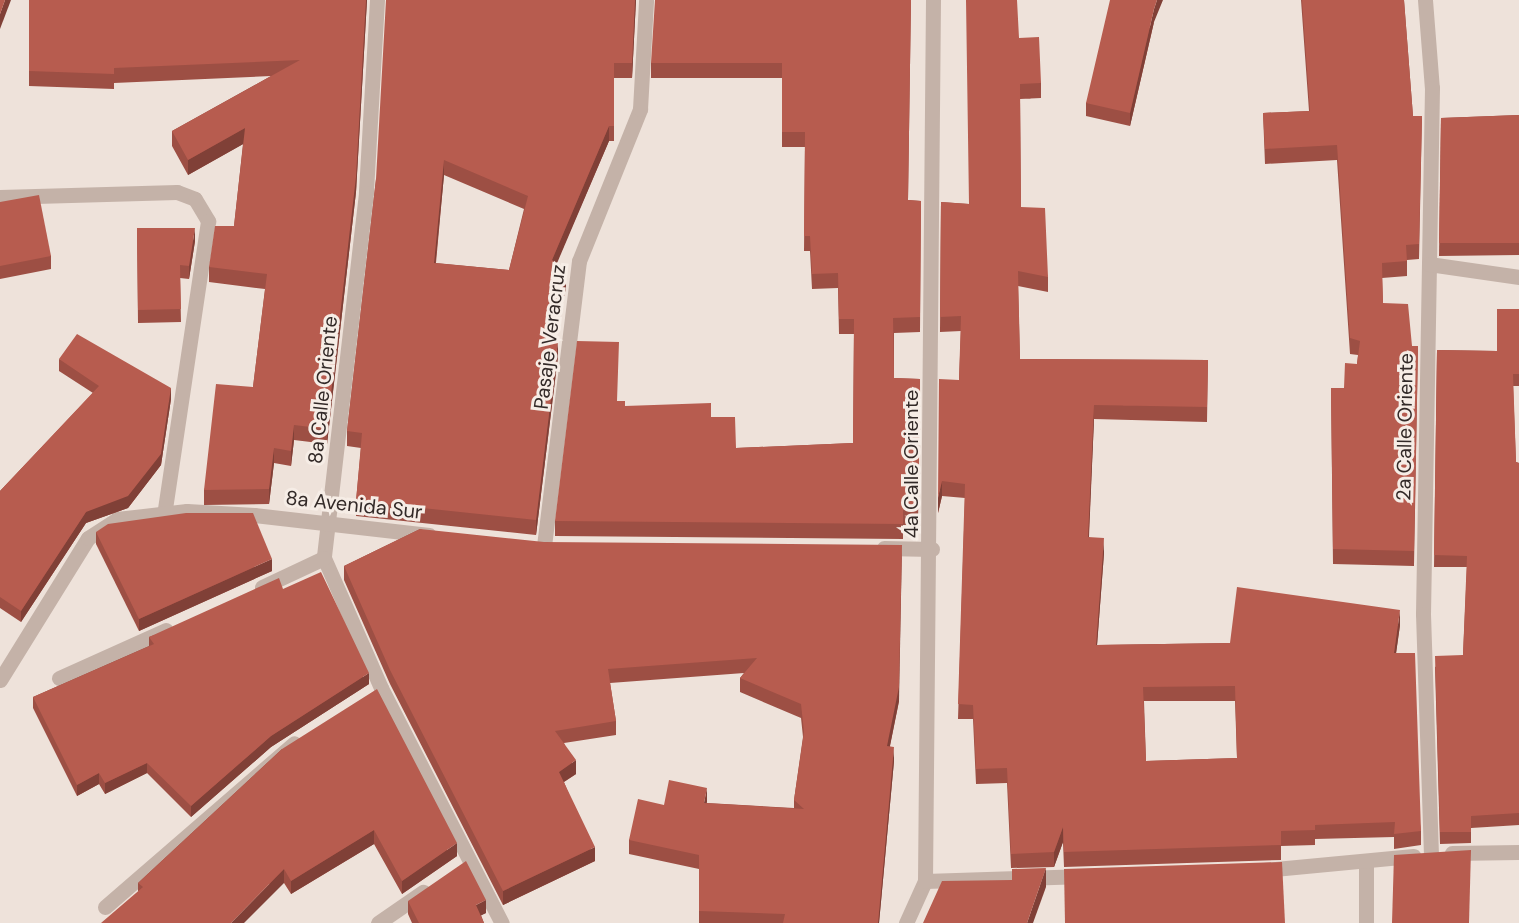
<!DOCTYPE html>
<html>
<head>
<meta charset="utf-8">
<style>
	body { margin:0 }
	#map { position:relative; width:1519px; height:923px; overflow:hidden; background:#eee2da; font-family:"DM Sans",sans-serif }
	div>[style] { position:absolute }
	.lane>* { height:15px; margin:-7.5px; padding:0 7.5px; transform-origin:7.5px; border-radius:7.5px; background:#c4b2a8 }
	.street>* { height:15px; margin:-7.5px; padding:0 7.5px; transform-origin:7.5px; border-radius:7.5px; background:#c4b2a8 }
	.wall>* { inset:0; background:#9d4f44 }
	.shaded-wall>* { inset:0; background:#804037 }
	.building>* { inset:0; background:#b75c4f }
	span { translate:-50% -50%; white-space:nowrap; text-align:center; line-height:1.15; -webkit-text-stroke:6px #f6ede6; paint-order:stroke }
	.street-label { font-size:20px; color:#322927 }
</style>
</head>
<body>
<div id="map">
	<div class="lane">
		<div style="left:1366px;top:862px;width:61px;rotate:90deg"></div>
	</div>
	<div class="street">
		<div style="left:377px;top:0;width:193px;rotate:93.3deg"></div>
		<div style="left:366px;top:193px;width:367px;rotate:96.6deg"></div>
		<div style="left:324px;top:558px;width:142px;rotate:66.3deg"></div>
		<div style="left:381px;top:688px;width:264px;rotate:62.8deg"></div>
		<div style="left:1425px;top:0;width:88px;rotate:85.5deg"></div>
		<div style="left:1432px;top:88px;width:526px;rotate:90.98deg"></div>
		<div style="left:1423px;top:614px;width:240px;rotate:88.1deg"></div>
		<div style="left:0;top:197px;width:177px;rotate:-1.6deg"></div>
		<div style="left:177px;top:192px;width:19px;rotate:21deg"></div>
		<div style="left:195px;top:199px;width:26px;rotate:59deg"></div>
		<div style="left:208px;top:221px;width:296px;rotate:98.5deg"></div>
		<div style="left:1429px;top:264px;width:91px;rotate:8.2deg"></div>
		<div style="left:544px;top:546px;width:287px;rotate:-83deg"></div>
		<div style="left:579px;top:261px;width:164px;rotate:-68.1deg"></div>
		<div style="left:640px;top:109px;width:109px;rotate:-86.8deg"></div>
		<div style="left:884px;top:548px;width:48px;rotate:1.2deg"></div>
		<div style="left:262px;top:587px;width:68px;rotate:-25.1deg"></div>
		<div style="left:59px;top:678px;width:117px;rotate:-24.2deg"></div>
		<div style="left:0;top:680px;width:167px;rotate:-58.2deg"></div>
		<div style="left:88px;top:538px;width:35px;rotate:-33deg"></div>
		<div style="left:117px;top:519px;width:70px;rotate:-6.5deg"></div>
		<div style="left:187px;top:511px;width:67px;rotate:3.4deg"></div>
		<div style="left:254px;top:515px;width:176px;rotate:6.5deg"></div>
		<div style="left:1452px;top:853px;width:67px;rotate:-0.9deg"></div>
		<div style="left:1264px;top:870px;width:150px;rotate:-5.4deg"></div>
		<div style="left:925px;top:881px;width:159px;rotate:-1.8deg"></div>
		<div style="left:105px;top:907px;width:250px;rotate:-40.9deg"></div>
		<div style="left:378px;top:923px;width:55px;rotate:-34.6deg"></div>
		<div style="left:906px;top:923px;width:46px;rotate:-65.7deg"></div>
		<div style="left:925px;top:881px;width:881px;rotate:-89.48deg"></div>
	</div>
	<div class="wall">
		<div style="clip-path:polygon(29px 0,367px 0,356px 192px,327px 444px,294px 440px,291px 466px,274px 463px,269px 504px,204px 505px,204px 490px,253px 387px,265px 289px,209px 282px,209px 267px,234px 226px,243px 144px,188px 175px,172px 146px,172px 131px,271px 76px,114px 83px,114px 89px,29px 86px)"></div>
		<div style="clip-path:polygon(evenodd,636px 0,632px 78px,614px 78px,614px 141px,609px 141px,556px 264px,566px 288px,553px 341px,558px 356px,536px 535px,356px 516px,356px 501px,361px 448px,347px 446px,347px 431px,376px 179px,636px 0,444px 175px,524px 209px,509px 270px,436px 263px,444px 175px)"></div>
		<div style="clip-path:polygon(911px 0,908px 200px,921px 201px,920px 332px,894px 333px,894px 378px,920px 379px,918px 525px,903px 525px,903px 539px,555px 536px,555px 521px,618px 401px,625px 406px,711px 417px,736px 448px,853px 443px,854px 334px,839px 334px,838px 288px,812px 289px,810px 251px,804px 251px,805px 147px,782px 147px,782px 78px,651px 78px,651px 63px)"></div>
		<div style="clip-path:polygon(1301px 0,1404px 0,1413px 116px,1422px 116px,1419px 259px,1407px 260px,1407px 276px,1382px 278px,1383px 303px,1412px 346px,1418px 346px,1414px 566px,1333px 564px,1331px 388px,1344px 388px,1357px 364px,1358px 355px,1350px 354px,1337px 160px,1265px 164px,1263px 113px,1309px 111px)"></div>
		<div style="clip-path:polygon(1154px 22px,1130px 126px,1086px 116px,1086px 103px)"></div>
		<div style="clip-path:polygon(evenodd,1019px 38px,1041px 83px,1041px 98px,1020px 99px,1021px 207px,1048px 277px,1048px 292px,1018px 286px,1020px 359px,1208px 360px,1207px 422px,1094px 419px,1089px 537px,1104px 553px,1097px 645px,1230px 643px,1400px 625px,1396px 653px,1421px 831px,1421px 845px,1394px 849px,1394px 837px,1315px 839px,1315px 845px,1281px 846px,1281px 860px,1064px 867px,1063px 842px,1054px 867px,1011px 868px,1007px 783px,976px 784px,973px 719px,958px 719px,965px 498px,942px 496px,938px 513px,938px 498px,959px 380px,961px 331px,940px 332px,941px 202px,969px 204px,1019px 38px,1144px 701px,1235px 701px,1237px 758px,1146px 761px,1144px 701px)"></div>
		<div style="clip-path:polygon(1519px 115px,1519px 255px,1439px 256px,1441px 118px)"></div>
		<div style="clip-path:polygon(0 202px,51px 256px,51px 269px,0 279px)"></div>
		<div style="clip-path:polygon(137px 228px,195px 241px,189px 279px,180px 278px,181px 322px,138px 323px)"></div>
		<div style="clip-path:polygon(1519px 309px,1519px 386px,1513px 386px,1516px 462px,1519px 463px,1519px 825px,1471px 828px,1471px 843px,1440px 844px,1435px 667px,1463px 655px,1467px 567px,1434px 567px,1437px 350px,1497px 351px)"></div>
		<div style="clip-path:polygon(59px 359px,171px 399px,161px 465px,128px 508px,86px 523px,21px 622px,0 608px,0 491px,93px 393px,59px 371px)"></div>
		<div style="clip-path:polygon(420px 529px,899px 701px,890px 746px,894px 761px,879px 923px,699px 923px,699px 869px,629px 854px,629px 840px,664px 805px,707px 803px,794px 808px,794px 800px,803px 737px,801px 718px,740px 692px,740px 678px,744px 673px,610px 683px,616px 721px,616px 735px,564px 743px,576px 774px,564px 782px,595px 861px,503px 905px,390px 684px,344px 580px,344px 566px)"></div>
		<div style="clip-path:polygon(96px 532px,272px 571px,139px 631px,96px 544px)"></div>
		<div style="clip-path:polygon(283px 589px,369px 684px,271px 747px,191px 817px,147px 773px,105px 794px,99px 784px,77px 796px,33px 708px,33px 697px,149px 646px,149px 637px)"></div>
		<div style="clip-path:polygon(282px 749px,457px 856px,402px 894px,374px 844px,291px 894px,284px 883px,138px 891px,138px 883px)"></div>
		<div style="clip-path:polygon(408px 901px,486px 913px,481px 915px,484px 923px,412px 923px,408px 914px)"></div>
	</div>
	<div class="shaded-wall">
		<div style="clip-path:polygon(5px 0,11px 0,0 29px,0 14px)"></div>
		<div style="clip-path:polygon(366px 0,367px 0,356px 192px,327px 444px,327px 429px)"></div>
		<div style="clip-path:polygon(635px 0,636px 0,632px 78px,632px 63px)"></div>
		<div style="clip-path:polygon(1157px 0,1163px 0,1154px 22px,1130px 126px,1130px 113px,1154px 9px)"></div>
		<div style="clip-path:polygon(609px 126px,609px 141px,552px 275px,552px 260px)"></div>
		<div style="clip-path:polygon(245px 128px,245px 143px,188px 175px,188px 160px)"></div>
		<div style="clip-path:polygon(444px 160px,444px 175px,434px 278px,434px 263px)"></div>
		<div style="clip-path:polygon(195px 228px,195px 241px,189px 279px,189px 266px)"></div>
		<div style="clip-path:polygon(566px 273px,566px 288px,549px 356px,549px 341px)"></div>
		<div style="clip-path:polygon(558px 341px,558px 356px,536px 535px,536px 520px)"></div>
		<div style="clip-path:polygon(171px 388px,171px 399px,161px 465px,128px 508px,86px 523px,21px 622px,21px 611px,86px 512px)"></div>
		<div style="clip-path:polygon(1094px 405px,1094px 419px,1088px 552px,1088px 537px)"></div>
		<div style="clip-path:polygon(294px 425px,294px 440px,291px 466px,291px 451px)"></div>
		<div style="clip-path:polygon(274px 448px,274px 463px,269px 504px,269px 489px)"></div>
		<div style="clip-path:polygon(942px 481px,942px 496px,938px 513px,938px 498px)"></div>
		<div style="clip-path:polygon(1104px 538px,1104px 553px,1096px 659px,1096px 645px)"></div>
		<div style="clip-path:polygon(902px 545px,899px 701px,887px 760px,887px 746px)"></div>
		<div style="clip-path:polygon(272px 559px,272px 571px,139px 631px,139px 619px)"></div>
		<div style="clip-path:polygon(1400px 610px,1400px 625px,1394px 668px,1394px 653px)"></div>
		<div style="clip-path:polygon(369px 673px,369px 684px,271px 747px,191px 817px,191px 806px,271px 736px)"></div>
		<div style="clip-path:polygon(894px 747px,894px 761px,879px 923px,878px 923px)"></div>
		<div style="clip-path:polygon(576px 760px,576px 774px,559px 785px,559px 772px)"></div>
		<div style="clip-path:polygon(147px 763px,147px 773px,105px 794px,105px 783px)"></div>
		<div style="clip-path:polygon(99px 773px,99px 784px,77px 796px,77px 785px)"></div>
		<div style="clip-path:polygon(707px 788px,707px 802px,704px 817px,704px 803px)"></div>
		<div style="clip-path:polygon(1063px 827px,1063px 842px,1054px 867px,1054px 852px)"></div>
		<div style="clip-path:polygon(374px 830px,374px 844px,291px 894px,291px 881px)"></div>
		<div style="clip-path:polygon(457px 843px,457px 856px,402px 894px,402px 881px)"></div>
		<div style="clip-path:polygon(595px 847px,595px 861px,503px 905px,503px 891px)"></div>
		<div style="clip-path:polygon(1046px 868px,1046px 887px,1033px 923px,1027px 923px)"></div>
		<div style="clip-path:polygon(284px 869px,284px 883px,244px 923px,231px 923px)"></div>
		<div style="clip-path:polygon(486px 900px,486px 913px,476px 918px,476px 905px)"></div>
	</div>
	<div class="building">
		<div style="clip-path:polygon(0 0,5px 0,0 14px)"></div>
		<div style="clip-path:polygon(29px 0,366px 0,356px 177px,327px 429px,294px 425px,291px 451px,274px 448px,269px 489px,204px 490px,216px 384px,253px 387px,267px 274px,209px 267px,215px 226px,234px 226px,245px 128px,188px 160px,172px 131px,300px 60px,114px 68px,114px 74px,29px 71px)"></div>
		<div style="clip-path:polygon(evenodd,386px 0,635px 0,632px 63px,614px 63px,614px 126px,609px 126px,552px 260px,566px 273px,549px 341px,558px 341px,536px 520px,356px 501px,362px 433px,347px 431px,376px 179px,386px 0,444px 160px,528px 196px,509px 270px,434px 263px,444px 160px)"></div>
		<div style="clip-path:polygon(655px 0,911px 0,908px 200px,921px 201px,920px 317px,893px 318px,894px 378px,920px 379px,918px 510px,903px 510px,903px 524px,555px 521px,577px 341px,619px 342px,617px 401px,625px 401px,625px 406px,711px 403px,711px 417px,735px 417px,736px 448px,853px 443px,854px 319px,839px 319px,838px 273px,812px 274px,810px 236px,804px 236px,805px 132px,782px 132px,782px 63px,651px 63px)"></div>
		<div style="clip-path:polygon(evenodd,966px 0,1017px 0,1019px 38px,1039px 37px,1041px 83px,1020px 84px,1021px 207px,1045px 208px,1048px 277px,1018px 271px,1020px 359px,1208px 360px,1207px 407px,1094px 405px,1088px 537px,1104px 538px,1096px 645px,1230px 643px,1237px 587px,1400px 610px,1394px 653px,1415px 653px,1421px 831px,1394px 834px,1395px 822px,1315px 825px,1315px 830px,1281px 831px,1281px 845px,1064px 852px,1063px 827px,1054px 852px,1011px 854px,1007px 768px,976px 769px,973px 705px,958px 704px,965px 484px,942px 481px,938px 498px,939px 379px,959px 380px,961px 316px,940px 317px,941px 202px,969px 204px,966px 0,1235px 686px,1237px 758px,1146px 761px,1143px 687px,1235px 686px)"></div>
		<div style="clip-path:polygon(1110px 0,1157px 0,1154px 9px,1130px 113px,1086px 103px)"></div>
		<div style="clip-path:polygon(1302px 0,1404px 0,1413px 116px,1422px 116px,1419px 244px,1406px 245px,1407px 261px,1382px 263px,1383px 303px,1408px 304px,1412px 346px,1418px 346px,1414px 551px,1333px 549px,1331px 388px,1344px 388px,1345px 363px,1357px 364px,1360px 341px,1350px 338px,1337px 145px,1265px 149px,1263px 113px,1310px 111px)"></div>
		<div style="clip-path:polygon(1519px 115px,1519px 243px,1439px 243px,1441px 118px)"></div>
		<div style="clip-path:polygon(39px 195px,51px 256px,0 266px,0 202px)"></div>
		<div style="clip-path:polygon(137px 228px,195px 228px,189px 266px,180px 265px,181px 309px,138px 310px)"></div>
		<div style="clip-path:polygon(1497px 309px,1519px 309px,1519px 374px,1513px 374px,1516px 462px,1519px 463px,1519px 813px,1471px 816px,1471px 832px,1440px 832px,1435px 656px,1463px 655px,1467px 556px,1434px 555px,1437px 350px,1497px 351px)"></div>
		<div style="clip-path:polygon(77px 334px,171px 388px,161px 454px,128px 496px,86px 512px,21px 611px,0 597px,0 491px,99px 386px,59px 359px)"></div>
		<div style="clip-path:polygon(186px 513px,253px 513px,272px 559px,139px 619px,96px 532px,108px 524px)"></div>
		<div style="clip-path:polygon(420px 529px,544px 542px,902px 545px,899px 687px,887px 746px,894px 747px,878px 923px,783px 923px,785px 914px,699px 911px,699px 855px,629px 840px,638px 799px,664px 805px,669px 780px,707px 788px,704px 803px,804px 809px,794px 800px,804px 732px,801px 704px,740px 678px,757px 658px,608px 669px,616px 721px,555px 731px,576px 760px,559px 772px,595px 847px,503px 891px,390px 670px,344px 566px)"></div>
		<div style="clip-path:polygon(321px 572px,369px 673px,271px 736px,191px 806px,147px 763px,105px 783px,99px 773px,77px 785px,33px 697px,154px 644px,149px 637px,279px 578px,283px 589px)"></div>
		<div style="clip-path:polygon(377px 689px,457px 843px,402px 881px,374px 830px,291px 881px,284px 869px,231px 923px,101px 923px,143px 887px,138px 883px,282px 749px)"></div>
		<div style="clip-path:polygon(1471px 850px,1469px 923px,1392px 923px,1394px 855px)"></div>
		<div style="clip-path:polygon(466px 861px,486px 900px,476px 905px,484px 923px,419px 923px,408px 901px)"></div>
		<div style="clip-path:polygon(1282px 862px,1285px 923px,1065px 923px,1064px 869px)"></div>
		<div style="clip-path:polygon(1046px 868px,1027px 923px,923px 923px,942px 881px,1012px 880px,1012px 869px)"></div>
	</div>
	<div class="street-label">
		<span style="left:550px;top:337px;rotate:-83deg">Pasaje Veracruz</span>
		<span style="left:323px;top:390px;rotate:-84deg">8a Calle Oriente</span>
		<span style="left:1405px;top:427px;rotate:-89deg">2a Calle Oriente</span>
		<span style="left:911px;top:464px;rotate:-90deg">4a Calle Oriente</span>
		<span style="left:354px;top:505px;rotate:6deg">8a Avenida Sur</span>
	</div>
</div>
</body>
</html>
